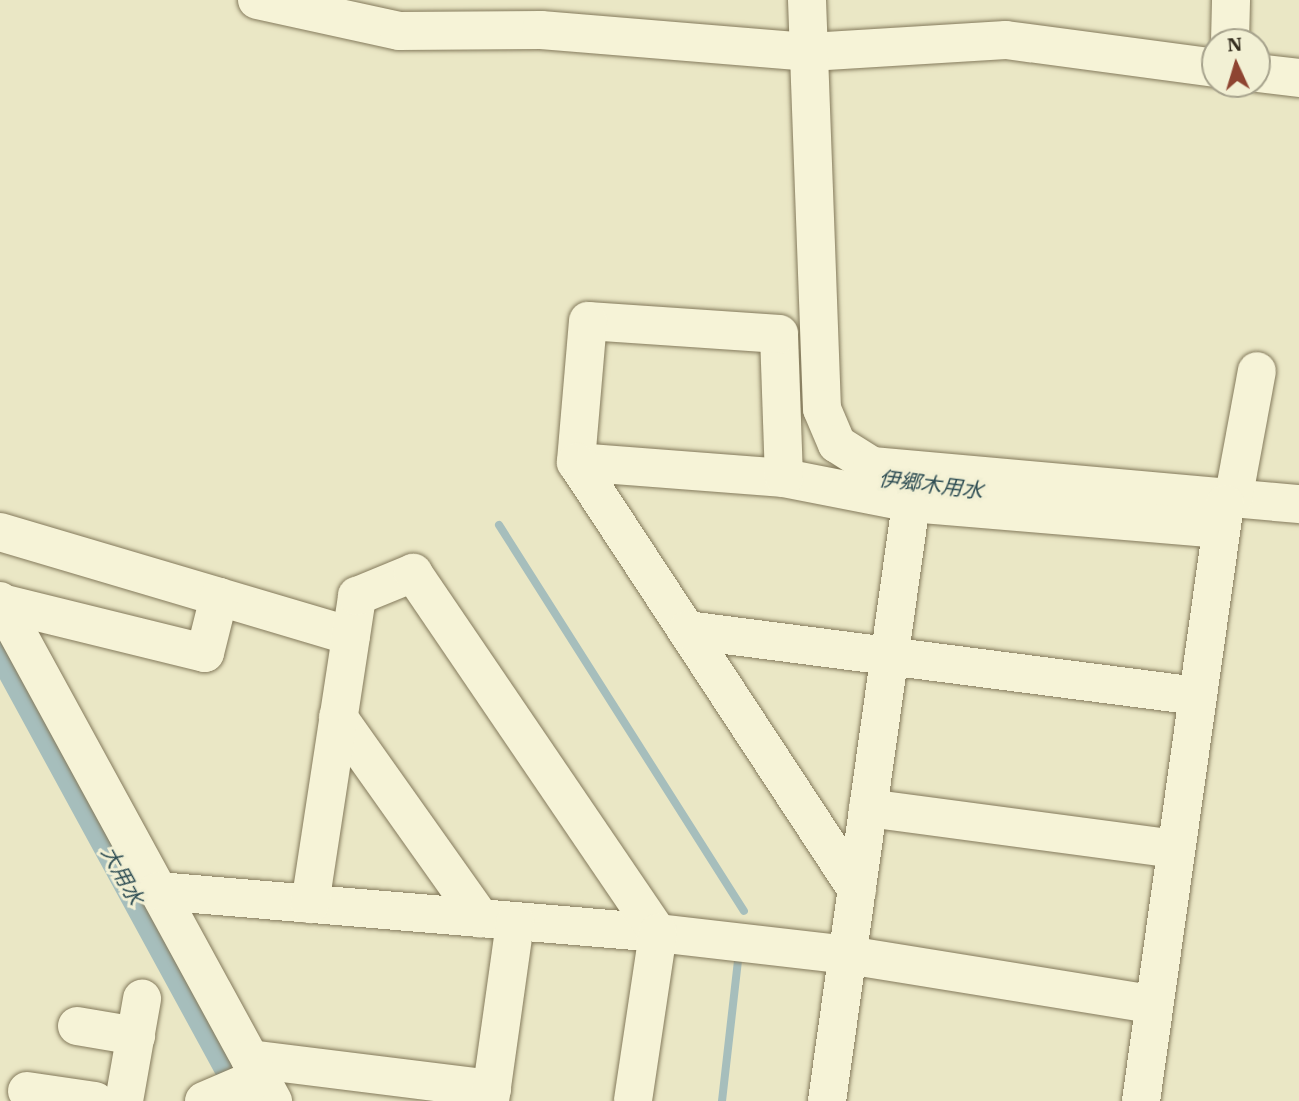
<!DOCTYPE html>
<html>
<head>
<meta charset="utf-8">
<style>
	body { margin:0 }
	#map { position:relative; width:1299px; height:1101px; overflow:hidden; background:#eae7c5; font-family:"IBM Plex Serif","Noto Sans JP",serif }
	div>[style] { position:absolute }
	.stream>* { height:8px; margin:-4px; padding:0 4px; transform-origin:4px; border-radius:4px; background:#a6bebc }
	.canal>* { height:28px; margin:-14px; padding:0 14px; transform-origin:14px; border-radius:14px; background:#a6bebc }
	.roads { filter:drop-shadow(0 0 2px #847a5c) drop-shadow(0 0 2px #847a5c) }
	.minor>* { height:38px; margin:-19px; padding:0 19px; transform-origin:19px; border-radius:19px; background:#f6f3d7 }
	span { translate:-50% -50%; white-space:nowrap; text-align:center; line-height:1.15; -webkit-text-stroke:6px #f2f0d4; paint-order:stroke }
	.water-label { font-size:21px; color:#2f4e54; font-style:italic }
	.north { position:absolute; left:1201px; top:28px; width:70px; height:70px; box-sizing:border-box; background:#f2f0d4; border:2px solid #a6a28c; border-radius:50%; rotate:356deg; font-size:19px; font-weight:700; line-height:28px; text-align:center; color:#352e1f }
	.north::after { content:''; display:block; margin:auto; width:24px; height:32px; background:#8e4431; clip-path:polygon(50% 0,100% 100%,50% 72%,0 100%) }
</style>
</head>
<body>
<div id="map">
	<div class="stream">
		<div style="left:499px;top:525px;width:457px;rotate:57.6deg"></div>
		<div style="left:722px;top:1101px;width:141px;rotate:-83.5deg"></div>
	</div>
	<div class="canal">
		<div style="left:0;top:650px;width:514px;rotate:61.39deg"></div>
	</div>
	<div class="roads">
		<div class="minor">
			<div style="left:257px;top:0;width:145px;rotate:12.3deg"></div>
			<div style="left:399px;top:31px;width:142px;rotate:-0.4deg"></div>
			<div style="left:541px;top:30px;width:270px;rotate:4.7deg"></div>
			<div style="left:810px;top:52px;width:196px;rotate:-3.5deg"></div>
			<div style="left:1006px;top:40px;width:211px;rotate:7.6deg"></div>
			<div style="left:807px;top:0;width:409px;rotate:87.9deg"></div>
			<div style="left:822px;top:409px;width:38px;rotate:67deg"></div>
			<div style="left:837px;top:444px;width:41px;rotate:32.2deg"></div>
			<div style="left:872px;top:466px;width:429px;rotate:5.1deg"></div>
			<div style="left:1230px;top:42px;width:42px;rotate:-88.6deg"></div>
			<div style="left:1257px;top:73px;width:42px;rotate:6.8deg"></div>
			<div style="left:576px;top:462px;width:209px;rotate:4.4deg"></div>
			<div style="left:784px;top:478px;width:129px;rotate:11.1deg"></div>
			<div style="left:911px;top:503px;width:311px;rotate:4.8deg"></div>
			<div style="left:784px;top:478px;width:144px;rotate:-92deg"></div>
			<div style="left:779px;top:334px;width:191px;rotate:-176.1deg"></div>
			<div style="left:588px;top:321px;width:142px;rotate:94.9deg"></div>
			<div style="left:576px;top:462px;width:512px;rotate:56.71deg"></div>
			<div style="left:1233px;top:500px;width:131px;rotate:-79.5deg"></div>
			<div style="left:0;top:532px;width:366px;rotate:16.5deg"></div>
			<div style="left:0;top:601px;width:570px;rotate:61.37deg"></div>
			<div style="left:1px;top:603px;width:210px;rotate:13.8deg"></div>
			<div style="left:205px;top:653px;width:58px;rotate:-76deg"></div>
			<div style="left:687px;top:630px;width:514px;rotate:7.37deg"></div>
			<div style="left:338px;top:717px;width:247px;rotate:54.7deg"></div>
			<div style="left:868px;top:808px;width:309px;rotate:7.6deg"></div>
			<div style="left:158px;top:891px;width:502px;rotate:4.8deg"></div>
			<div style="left:658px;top:933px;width:191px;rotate:6.6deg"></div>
			<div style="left:848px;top:955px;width:308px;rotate:9.2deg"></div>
			<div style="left:310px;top:904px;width:312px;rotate:-81.3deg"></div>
			<div style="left:357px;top:596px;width:61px;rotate:-22.3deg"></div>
			<div style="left:413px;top:573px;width:435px;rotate:55.8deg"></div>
			<div style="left:658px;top:933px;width:170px;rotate:98.5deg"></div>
			<div style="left:77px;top:1026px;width:60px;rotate:9.6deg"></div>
			<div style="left:250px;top:1059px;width:244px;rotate:7.1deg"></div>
			<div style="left:27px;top:1091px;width:69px;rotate:8.4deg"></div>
			<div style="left:124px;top:1101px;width:104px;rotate:-80deg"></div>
			<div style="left:204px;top:1101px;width:61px;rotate:-23.2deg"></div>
			<div style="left:490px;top:1101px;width:181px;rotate:-82deg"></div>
			<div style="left:827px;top:1101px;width:604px;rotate:-82deg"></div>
			<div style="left:1141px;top:1101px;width:603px;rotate:-81.99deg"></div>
		</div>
	</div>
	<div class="water-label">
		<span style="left:931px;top:484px;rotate:7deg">伊郷木用水</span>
		<span style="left:123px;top:875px;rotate:61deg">大用水</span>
	</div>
	<div class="north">N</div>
</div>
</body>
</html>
